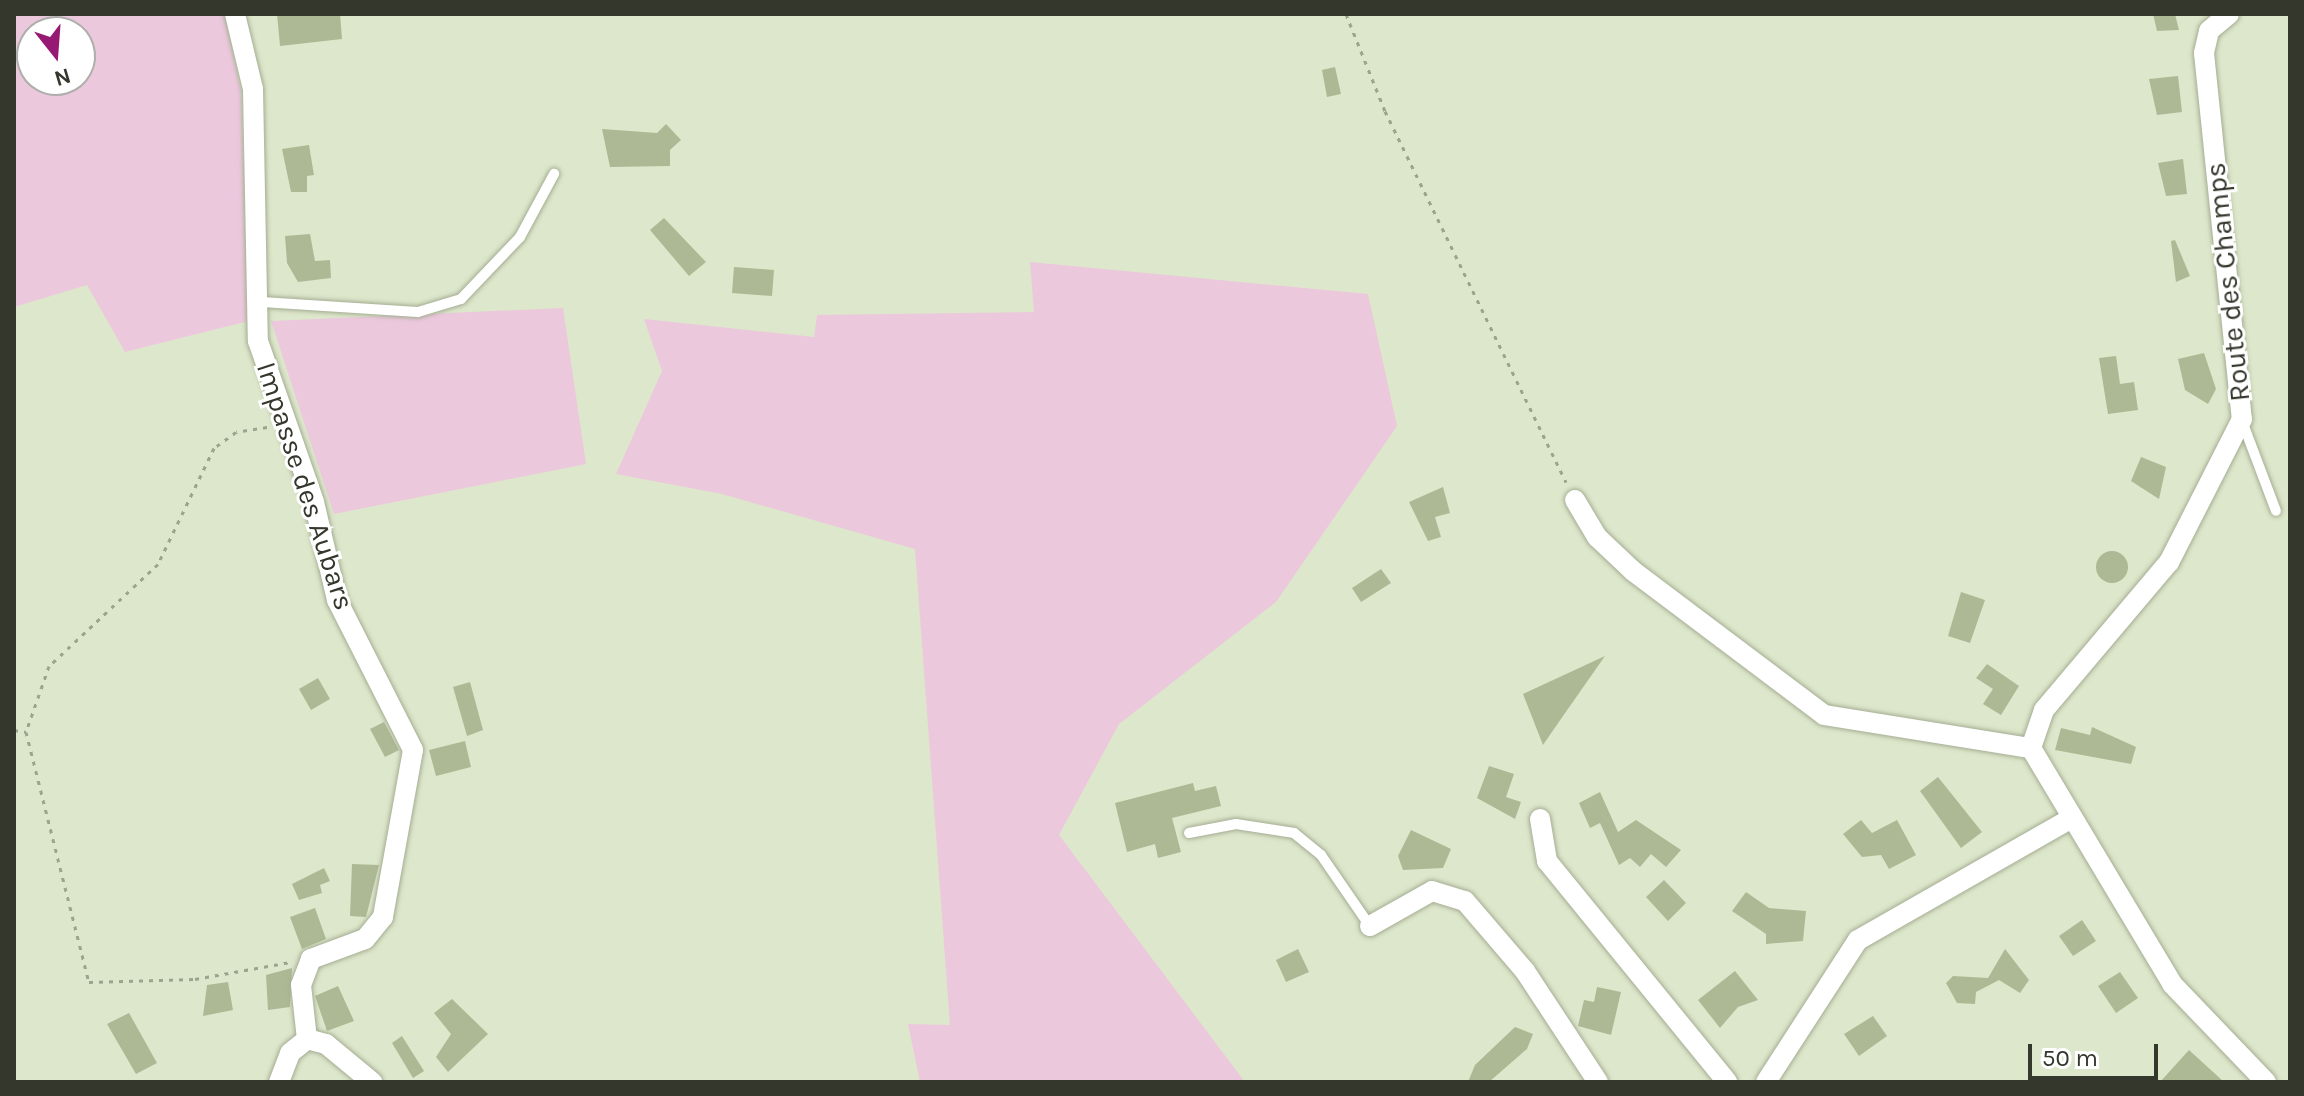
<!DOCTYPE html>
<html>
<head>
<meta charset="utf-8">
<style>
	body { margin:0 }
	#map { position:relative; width:2304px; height:1096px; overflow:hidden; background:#dde7cb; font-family:Karla,sans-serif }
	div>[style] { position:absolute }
	.green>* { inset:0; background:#ecc8dd }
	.building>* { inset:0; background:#adb994 }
	.round { border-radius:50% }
	.path>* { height:3px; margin-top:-1.5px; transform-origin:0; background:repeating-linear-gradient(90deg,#9ca38e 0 4px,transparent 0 10px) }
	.roads { filter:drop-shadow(0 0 2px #a4ad93) drop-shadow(0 0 2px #a4ad93) }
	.service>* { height:10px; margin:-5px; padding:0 5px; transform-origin:5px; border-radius:5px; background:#fff }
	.minor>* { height:20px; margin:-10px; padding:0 10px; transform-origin:10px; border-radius:10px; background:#fff }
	span { translate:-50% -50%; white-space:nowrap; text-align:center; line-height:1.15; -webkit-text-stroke:6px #fff; paint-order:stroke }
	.street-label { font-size:28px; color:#34372c }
	.frame { position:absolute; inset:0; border:16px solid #34372c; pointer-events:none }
	.north { position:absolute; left:16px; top:16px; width:80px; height:80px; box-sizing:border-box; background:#fff; border:2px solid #aeafab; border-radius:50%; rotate:163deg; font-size:22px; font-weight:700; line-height:32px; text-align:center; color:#34372c }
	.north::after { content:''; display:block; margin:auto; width:28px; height:36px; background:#961a74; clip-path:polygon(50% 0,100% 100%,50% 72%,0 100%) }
	.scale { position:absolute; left:2028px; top:1044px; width:130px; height:36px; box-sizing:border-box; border:4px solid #34372c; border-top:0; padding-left:10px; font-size:24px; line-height:28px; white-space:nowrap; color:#34372c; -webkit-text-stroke:6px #fff; paint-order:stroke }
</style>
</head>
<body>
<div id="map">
	<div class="green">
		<div style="clip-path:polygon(evenodd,14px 14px,225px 14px,241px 91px,249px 321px,125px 352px,87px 285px,14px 307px,14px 14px,32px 32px,80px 32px,80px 80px,32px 80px,32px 32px)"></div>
		<div style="clip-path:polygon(1030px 262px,1368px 294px,1397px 426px,1276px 602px,1119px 724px,1059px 835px,1245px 1082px,920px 1082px,908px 1024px,950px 1025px,915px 549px,722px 494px,616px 474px,662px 371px,644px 319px,814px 337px,817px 315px,1034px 312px)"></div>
		<div style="clip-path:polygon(563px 308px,586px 464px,334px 514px,271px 321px)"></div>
	</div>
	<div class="building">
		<div style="clip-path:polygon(277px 14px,340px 14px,342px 39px,280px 46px)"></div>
		<div style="clip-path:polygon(2153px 14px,2175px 14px,2179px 30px,2157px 31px)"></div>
		<div style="clip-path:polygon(1335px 67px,1341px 94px,1327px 97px,1322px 70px)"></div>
		<div style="clip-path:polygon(2178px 76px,2182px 112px,2157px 115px,2149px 79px)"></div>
		<div style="clip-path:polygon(666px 124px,681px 140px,670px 150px,670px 166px,610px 167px,602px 129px,657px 133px)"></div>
		<div style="clip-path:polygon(309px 145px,314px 175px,307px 176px,307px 192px,291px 192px,282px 149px)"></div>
		<div style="clip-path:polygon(2183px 159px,2187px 194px,2166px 196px,2158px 163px)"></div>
		<div style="clip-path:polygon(664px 218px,706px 262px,689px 276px,650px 230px)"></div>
		<div style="clip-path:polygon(310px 234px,315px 261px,330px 260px,331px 278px,298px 282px,287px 263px,285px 236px)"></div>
		<div style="clip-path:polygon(2175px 240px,2190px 276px,2176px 282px,2171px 241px)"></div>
		<div style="clip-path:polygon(734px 267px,774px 270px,772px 296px,732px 293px)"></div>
		<div style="clip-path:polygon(2204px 353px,2216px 389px,2208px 404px,2185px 390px,2178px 359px)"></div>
		<div style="clip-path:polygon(2116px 356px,2120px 384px,2134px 382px,2138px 410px,2108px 414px,2099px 358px)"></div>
		<div style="clip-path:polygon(2141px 457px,2166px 467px,2159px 499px,2131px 481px)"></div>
		<div style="clip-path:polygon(1443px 487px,1450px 513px,1435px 517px,1441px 537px,1428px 541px,1409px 502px)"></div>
		<div class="round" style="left:2096px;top:551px;width:32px;height:32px"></div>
		<div style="clip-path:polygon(1381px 569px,1391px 583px,1361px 602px,1352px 588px)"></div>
		<div style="clip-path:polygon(1961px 592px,1985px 600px,1970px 643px,1948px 636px)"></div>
		<div style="clip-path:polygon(1605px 656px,1563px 716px,1543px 745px,1523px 694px)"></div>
		<div style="clip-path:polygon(1987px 664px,2019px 686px,2001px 715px,1983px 704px,1993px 689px,1976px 678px)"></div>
		<div style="clip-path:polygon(318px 678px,330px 699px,311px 710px,299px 689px)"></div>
		<div style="clip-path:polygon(470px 682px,483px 730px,467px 736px,453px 687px)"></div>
		<div style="clip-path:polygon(384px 722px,399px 750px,385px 757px,370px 729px)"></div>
		<div style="clip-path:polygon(2092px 727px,2136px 747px,2131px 764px,2055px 750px,2061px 728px,2090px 735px)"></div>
		<div style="clip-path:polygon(465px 741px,471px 767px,436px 776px,429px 750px)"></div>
		<div style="clip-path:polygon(1489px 766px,1514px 774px,1506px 797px,1521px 802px,1515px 819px,1477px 798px)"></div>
		<div style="clip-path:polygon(1938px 777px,1982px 832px,1961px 848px,1920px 791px)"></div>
		<div style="clip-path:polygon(1193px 783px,1195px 791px,1216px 786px,1221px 806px,1172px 818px,1181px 852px,1158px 858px,1155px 844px,1127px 852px,1115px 803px)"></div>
		<div style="clip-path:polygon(1600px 792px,1618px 832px,1636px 820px,1681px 850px,1666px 867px,1651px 854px,1640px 867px,1630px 858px,1619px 865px,1600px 823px,1590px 828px,1579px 803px)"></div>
		<div style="clip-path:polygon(1861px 820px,1872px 833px,1897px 820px,1916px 855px,1889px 869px,1881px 855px,1862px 857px,1843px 834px)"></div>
		<div style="clip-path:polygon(1411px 830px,1451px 849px,1443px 868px,1403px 870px,1398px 856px)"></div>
		<div style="clip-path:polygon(352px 864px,379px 865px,366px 917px,350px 916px)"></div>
		<div style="clip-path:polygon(324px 868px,330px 881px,320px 885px,322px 893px,299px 900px,292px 884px)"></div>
		<div style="clip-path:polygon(1664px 880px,1686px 903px,1668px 921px,1646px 897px)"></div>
		<div style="clip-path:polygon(1746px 892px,1769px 908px,1806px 911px,1803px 941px,1766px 944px,1766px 934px,1732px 911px)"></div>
		<div style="clip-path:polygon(315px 908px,326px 939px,302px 949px,290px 917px)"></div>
		<div style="clip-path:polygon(2082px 920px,2096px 941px,2073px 956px,2059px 936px)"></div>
		<div style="clip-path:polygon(1298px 949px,1309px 972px,1286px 982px,1276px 960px)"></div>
		<div style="clip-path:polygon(2005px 949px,2029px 980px,2020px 993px,1999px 980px,1976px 992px,1975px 1004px,1957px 1003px,1946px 983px,1953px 976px,1988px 978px)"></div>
		<div style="clip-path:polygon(292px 968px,290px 1007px,268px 1010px,266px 975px)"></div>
		<div style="clip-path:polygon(1735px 971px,1758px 1000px,1738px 1007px,1720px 1028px,1698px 1000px)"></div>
		<div style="clip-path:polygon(2120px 972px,2138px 998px,2116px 1013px,2098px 986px)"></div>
		<div style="clip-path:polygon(228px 982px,233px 1010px,203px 1016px,207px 985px)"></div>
		<div style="clip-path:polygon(338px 986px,354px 1021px,327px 1031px,315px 996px)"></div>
		<div style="clip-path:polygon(1597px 987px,1621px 992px,1611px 1035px,1578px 1026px,1584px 1000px,1594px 1002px)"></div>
		<div style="clip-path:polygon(452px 999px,488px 1034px,448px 1072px,436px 1057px,451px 1034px,434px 1013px)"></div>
		<div style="clip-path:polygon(129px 1013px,157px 1063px,136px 1074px,107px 1024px)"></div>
		<div style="clip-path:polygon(1873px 1016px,1887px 1036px,1859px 1056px,1844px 1034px)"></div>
		<div style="clip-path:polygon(1515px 1027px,1533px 1034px,1527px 1049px,1489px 1082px,1468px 1082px,1475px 1065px)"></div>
		<div style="clip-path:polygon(402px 1036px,424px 1071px,413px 1078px,392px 1043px)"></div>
		<div style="clip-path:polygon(2189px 1050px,2224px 1082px,2160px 1082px)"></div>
	</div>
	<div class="path">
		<div style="left:1346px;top:14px;width:105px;rotate:68.1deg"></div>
		<div style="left:1385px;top:111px;width:413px;rotate:64deg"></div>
		<div style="left:267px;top:427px;width:31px;rotate:171deg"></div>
		<div style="left:236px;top:432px;width:27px;rotate:144deg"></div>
		<div style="left:214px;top:448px;width:129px;rotate:115.8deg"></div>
		<div style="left:158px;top:564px;width:149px;rotate:136.9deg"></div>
		<div style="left:49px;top:666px;width:70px;rotate:109.2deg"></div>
		<div style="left:26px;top:732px;width:258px;rotate:75.9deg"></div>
		<div style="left:89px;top:982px;width:106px;rotate:-1.6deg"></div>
		<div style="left:195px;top:979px;width:97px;rotate:-10.1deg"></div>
		<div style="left:14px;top:730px;width:12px;rotate:9deg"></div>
	</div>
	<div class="roads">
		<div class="service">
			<div style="left:262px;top:302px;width:156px;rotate:3.7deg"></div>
			<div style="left:418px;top:312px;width:45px;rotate:-16.8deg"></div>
			<div style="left:461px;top:299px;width:86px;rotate:-46.4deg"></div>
			<div style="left:520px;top:237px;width:72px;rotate:-61.6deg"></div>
			<div style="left:2242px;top:421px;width:96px;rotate:69.3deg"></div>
			<div style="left:1189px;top:833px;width:48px;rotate:-10.8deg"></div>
			<div style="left:1236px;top:824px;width:59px;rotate:8.8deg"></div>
			<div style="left:1294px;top:833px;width:35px;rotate:39deg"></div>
			<div style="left:1321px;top:855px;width:86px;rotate:55.4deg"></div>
		</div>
		<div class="minor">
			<div style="left:235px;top:14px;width:77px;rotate:76.5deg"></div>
			<div style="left:253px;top:89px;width:252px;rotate:88.9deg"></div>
			<div style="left:258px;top:341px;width:170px;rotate:70.8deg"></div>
			<div style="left:314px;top:502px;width:101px;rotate:76.8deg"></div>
			<div style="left:337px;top:600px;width:168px;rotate:63.1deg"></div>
			<div style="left:413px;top:750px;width:170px;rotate:100.2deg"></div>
			<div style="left:383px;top:917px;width:28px;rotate:129deg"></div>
			<div style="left:365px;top:939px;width:58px;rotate:159.7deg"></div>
			<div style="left:311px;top:959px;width:28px;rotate:111deg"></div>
			<div style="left:301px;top:985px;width:54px;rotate:83.7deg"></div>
			<div style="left:2229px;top:14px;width:26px;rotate:140deg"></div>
			<div style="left:2209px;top:31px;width:23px;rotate:103deg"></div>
			<div style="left:2204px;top:53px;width:368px;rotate:84.1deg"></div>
			<div style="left:2242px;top:419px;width:161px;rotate:117deg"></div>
			<div style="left:2169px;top:562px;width:194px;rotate:130.2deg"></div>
			<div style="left:2044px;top:710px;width:40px;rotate:108.9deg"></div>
			<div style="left:2031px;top:748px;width:275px;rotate:59.1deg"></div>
			<div style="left:2172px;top:984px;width:136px;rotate:46.2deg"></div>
			<div style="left:1575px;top:500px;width:43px;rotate:59.3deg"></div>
			<div style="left:1597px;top:537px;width:50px;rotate:43.4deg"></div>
			<div style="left:1633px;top:571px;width:239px;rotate:37deg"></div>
			<div style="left:1824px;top:715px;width:210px;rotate:9.1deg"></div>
			<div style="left:1540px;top:819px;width:43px;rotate:80.5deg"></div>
			<div style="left:1547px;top:861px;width:285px;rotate:50.8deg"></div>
			<div style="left:1370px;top:926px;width:71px;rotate:-29.4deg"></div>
			<div style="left:1432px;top:891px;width:34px;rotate:17deg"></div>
			<div style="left:1465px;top:901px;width:92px;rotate:49.4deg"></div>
			<div style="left:1525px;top:971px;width:133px;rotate:56.7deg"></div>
			<div style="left:279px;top:1082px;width:31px;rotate:-69deg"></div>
			<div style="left:290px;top:1053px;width:22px;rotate:-39deg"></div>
			<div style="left:307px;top:1039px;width:20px;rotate:15deg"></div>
			<div style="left:326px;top:1044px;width:60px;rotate:39.6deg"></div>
			<div style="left:1766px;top:1082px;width:169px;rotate:-57.1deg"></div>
			<div style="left:1858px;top:940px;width:246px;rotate:-29.7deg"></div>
		</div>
	</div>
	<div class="street-label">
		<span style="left:2228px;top:282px;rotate:-96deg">Route des Champs</span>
		<span style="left:305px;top:486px;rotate:72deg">Impasse des Aubars</span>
	</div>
	<div class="frame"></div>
	<div class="north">N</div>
	<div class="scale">50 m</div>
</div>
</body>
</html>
